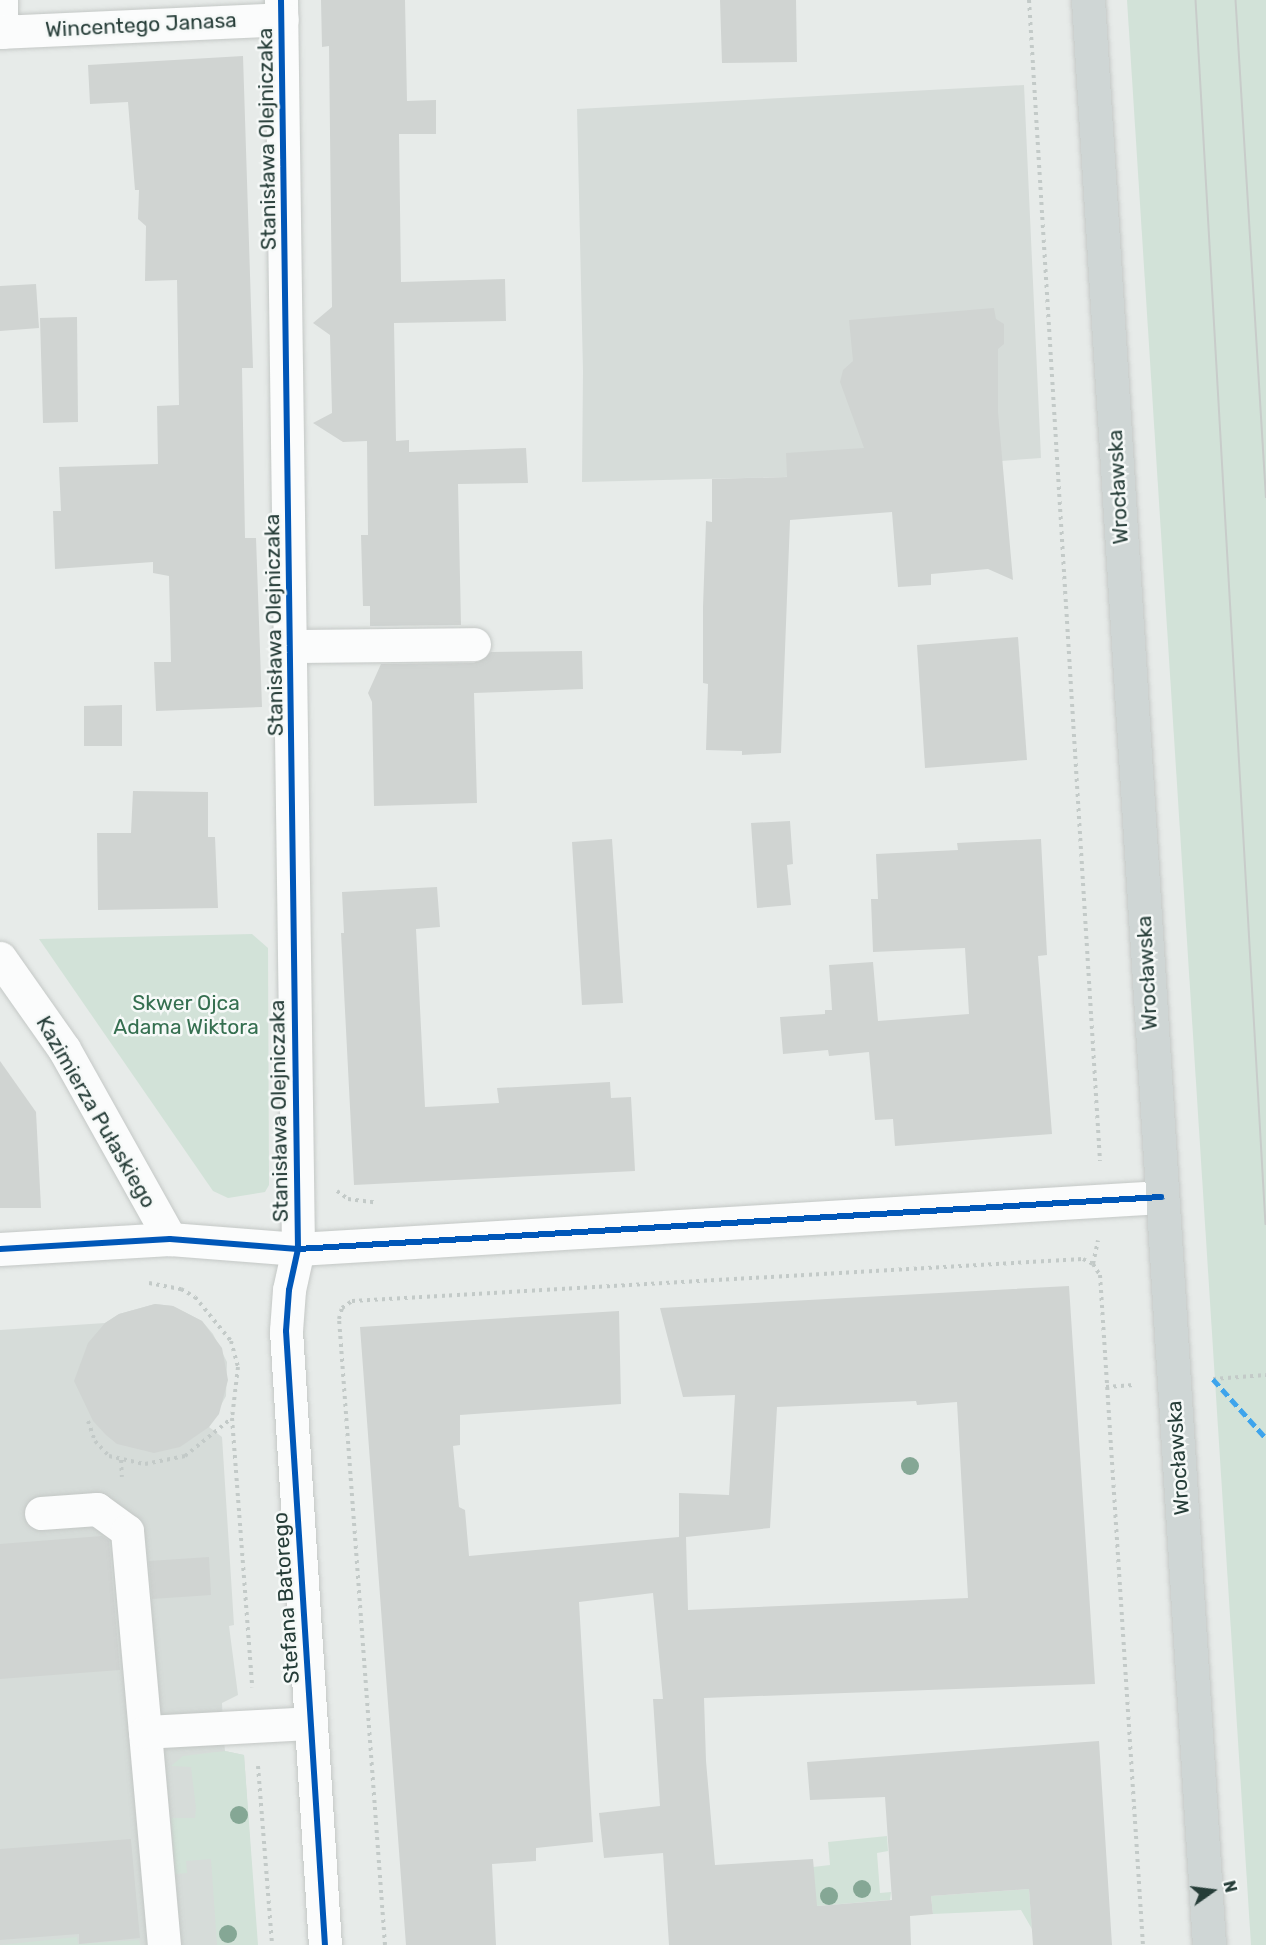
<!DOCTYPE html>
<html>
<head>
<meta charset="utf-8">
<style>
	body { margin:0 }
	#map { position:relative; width:1266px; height:1945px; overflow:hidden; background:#e7ebe9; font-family:Rubik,sans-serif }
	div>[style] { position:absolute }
	.built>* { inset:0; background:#d6dcd9 }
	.green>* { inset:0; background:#d2e2d8 }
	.building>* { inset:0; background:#d0d4d2 }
	.path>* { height:4px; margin-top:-2px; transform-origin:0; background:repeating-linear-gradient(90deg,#c3cac8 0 3px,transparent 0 7.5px) }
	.roads { filter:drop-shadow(0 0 2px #c4c8c6) drop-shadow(0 0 2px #c4c8c6) }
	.minor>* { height:33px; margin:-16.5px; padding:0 16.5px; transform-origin:16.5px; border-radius:16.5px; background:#fbfcfc }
	.major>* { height:33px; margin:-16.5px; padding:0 16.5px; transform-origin:16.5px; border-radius:16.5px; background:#cfd6d5 }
	.tram>* { height:1.5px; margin:-0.75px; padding:0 0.75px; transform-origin:0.75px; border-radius:0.75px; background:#c8ccca }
	.quiet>* { height:4.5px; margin-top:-2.25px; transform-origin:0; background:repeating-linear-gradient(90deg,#3ea4ec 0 9px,transparent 0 13.5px) }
	.cycleway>* { height:6px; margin:-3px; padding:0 3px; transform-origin:3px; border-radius:3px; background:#0057b8 }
	.trees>* { width:18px; height:18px; margin:-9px; border-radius:50%; background:#85a795 }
	span { translate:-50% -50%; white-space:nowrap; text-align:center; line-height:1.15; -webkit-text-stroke:5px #f6f9f8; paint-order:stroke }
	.street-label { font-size:21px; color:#263d38 }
	.park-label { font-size:21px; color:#356f50 }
	.north { position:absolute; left:1182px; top:1861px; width:60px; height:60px; -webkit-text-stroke:4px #f6f9f8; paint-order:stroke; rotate:76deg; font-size:16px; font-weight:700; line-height:24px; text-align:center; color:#263d38 }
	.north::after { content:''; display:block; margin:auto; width:21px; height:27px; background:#263d38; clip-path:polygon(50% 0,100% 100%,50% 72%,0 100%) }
</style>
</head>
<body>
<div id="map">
	<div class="built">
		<div style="clip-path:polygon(1024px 85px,1041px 458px,784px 477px,582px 482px,583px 371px,577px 109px)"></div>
		<div style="clip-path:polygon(155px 1304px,173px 1306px,202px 1321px,213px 1334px,227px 1362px,226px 1396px,209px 1427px,222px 1437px,234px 1625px,229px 1626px,238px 1695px,222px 1703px,223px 1727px,225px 1751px,244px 1755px,257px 1945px,0 1945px,0 1330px,105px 1323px,119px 1314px)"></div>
	</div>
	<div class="green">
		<div style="clip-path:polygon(1127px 0,1266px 0,1266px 1945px,1251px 1945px)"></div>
		<div style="clip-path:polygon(252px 934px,268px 948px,269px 1185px,265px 1192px,228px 1198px,213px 1191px,39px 939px)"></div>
		<div style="clip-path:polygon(225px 1751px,244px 1755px,258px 1945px,217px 1945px,211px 1859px,186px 1861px,187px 1873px,175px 1874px,171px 1818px,195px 1818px,196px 1808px,191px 1767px,171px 1766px,183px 1756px)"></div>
		<div style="clip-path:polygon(887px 1836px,888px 1851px,877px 1853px,880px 1893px,891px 1892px,890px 1900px,816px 1906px,813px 1867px,830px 1865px,828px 1842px)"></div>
		<div style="clip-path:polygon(1029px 1889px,1032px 1929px,1021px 1910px,933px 1914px,931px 1896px)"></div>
		<div style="clip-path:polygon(77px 1937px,78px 1944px,139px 1940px,140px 1945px,0 1945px)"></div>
	</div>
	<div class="building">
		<div style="clip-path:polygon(321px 0,405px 0,407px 101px,436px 100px,436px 134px,399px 134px,401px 282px,505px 279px,506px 321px,394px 323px,396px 441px,409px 440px,409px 452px,526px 448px,528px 483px,458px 484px,461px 625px,370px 626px,370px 606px,363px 606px,361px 535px,368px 535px,367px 441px,343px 442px,313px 423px,332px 413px,330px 335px,313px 323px,332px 307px,329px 46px,322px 47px)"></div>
		<div style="clip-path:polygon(720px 0,796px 0,797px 62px,722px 63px)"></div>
		<div style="clip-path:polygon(243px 56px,253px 368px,242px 368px,245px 538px,256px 538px,262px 707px,156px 711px,154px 662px,171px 662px,169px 576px,153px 573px,153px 562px,55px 569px,53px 511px,61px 511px,59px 467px,158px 464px,157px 406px,179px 405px,177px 280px,145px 281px,146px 226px,138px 219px,139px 190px,135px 190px,128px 102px,90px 104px,88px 65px)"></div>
		<div style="clip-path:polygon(36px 284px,39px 328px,0 331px,0 286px)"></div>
		<div style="clip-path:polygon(994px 308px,996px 319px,1004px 324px,1004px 344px,998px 349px,998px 412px,1013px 580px,988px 569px,931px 574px,931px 585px,898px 587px,892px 512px,790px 520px,781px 753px,742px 755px,742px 751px,706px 750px,708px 684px,703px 683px,703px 607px,706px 521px,712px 522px,712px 479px,787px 477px,786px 453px,864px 448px,840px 382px,843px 370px,853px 361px,849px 320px)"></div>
		<div style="clip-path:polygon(77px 317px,78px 422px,43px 423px,40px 318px)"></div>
		<div style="clip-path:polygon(1018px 637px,1027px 760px,925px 768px,917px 645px)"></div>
		<div style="clip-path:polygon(582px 651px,583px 689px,474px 693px,477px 803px,374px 806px,372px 702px,368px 693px,381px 664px,474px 663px,491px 652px)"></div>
		<div style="clip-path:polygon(122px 705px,122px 746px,84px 746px,84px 706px)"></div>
		<div style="clip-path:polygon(133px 791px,208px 792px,208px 837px,215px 837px,218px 908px,98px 910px,97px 833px,131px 833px)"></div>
		<div style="clip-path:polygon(790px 821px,793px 864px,787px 865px,791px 905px,757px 908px,751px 823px)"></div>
		<div style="clip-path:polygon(612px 839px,623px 1003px,582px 1005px,572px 842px)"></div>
		<div style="clip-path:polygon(1041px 839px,1047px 955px,1038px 956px,1052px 1134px,895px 1146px,893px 1119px,875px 1120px,869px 1052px,829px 1056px,828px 1050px,783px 1054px,780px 1017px,825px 1014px,825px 1010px,832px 1010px,829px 965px,873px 962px,878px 1021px,969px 1014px,965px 948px,873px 952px,871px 899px,878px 899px,876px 854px,958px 850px,957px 843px)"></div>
		<div style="clip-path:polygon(437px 887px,440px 927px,416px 929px,425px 1107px,499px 1103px,497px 1088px,610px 1082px,611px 1098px,631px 1097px,635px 1171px,354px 1185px,341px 933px,344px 933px,342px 892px)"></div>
		<div style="clip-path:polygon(0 1061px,36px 1112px,41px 1208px,0 1208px)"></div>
		<div style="clip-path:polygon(evenodd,1069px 1286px,1095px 1684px,704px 1698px,706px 1761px,715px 1865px,813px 1859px,817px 1906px,892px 1900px,885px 1797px,810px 1800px,807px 1762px,1099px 1741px,1112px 1945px,1033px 1945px,1029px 1889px,931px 1896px,933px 1914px,910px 1916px,911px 1945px,669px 1945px,663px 1853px,604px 1858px,599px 1813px,660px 1806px,653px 1699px,663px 1699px,653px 1593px,579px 1602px,593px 1842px,536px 1848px,536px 1861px,492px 1864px,496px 1945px,406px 1945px,360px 1327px,619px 1311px,621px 1404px,460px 1415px,460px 1445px,453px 1446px,459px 1507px,465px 1510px,469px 1556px,679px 1537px,679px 1493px,729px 1495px,735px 1395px,683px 1397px,660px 1308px,1069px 1286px,916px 1401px,917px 1405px,957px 1402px,968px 1598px,688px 1610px,686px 1537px,770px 1528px,777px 1407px,916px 1401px)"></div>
		<div style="clip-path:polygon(155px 1304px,173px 1306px,202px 1321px,222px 1348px,228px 1380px,219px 1414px,209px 1427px,180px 1447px,154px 1453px,117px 1444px,106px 1435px,93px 1421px,74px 1381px,88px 1343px,105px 1323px,119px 1314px)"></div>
		<div style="clip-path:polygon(102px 1536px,109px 1541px,120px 1670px,0 1679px,0 1544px)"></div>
		<div style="clip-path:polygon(209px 1557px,211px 1595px,152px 1599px,149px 1561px)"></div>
		<div style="clip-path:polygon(131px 1839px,140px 1938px,79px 1944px,79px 1934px,0 1940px,0 1849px)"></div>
	</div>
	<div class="path">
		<div style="left:1029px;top:0;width:1163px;rotate:86.5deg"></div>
		<div style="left:337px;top:1191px;width:14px;rotate:36deg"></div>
		<div style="left:348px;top:1199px;width:26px;rotate:7deg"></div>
		<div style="left:1093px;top:1264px;width:24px;rotate:-78deg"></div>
		<div style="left:149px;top:1283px;width:33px;rotate:11deg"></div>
		<div style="left:181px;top:1289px;width:16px;rotate:30deg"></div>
		<div style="left:195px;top:1297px;width:57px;rotate:50.7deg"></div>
		<div style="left:231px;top:1341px;width:27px;rotate:75deg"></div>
		<div style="left:238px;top:1367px;width:51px;rotate:96.7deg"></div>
		<div style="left:232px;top:1418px;width:270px;rotate:85.7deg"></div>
		<div style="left:1213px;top:1379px;width:53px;rotate:-4.3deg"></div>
		<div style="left:1106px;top:1387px;width:28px;rotate:-4deg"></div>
		<div style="left:88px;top:1421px;width:21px;rotate:71deg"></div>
		<div style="left:95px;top:1441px;width:21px;rotate:47deg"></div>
		<div style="left:109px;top:1456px;width:37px;rotate:13deg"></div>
		<div style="left:145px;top:1464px;width:41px;rotate:-11.3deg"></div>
		<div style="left:185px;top:1456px;width:60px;rotate:-39deg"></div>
		<div style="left:121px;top:1460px;width:17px;rotate:87deg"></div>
		<div style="left:258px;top:1766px;width:180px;rotate:85.5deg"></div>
		<div style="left:385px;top:1945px;width:628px;rotate:-94.2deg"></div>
		<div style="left:339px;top:1319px;width:11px;rotate:-75deg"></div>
		<div style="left:342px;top:1308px;width:12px;rotate:-35deg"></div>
		<div style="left:352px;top:1301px;width:732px;rotate:-3.29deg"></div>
		<div style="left:1083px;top:1259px;width:11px;rotate:27deg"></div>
		<div style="left:1093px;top:1264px;width:13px;rotate:58deg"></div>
		<div style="left:1100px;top:1275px;width:671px;rotate:86.33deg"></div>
	</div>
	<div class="roads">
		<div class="minor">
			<div style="left:1px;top:0;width:32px;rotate:88deg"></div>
			<div style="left:281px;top:0;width:1249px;rotate:89.22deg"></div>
			<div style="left:298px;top:1249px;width:42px;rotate:102.4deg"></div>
			<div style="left:289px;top:1290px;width:41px;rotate:94.2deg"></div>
			<div style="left:286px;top:1331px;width:615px;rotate:86.37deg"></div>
			<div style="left:0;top:32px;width:282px;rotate:-2.6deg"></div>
			<div style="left:291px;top:646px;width:183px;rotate:-0.6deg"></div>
			<div style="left:0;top:958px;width:111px;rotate:54.9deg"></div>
			<div style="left:64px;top:1049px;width:218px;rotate:60.8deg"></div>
			<div style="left:0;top:1249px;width:170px;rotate:-3.4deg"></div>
			<div style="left:170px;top:1239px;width:128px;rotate:4.5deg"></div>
			<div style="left:298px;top:1249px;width:865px;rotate:-3.45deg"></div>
			<div style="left:41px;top:1513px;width:56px;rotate:-4.1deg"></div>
			<div style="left:97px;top:1509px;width:37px;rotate:36deg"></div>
			<div style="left:127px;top:1531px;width:416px;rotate:84.9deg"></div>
			<div style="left:145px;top:1732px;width:166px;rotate:-3.1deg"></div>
		</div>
		<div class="major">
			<div style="left:1088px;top:0;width:1949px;rotate:86.44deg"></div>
		</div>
	</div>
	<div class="tram">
		<div style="left:1196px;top:0;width:1226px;rotate:86.73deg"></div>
		<div style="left:1236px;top:0;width:498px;rotate:86.5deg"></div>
	</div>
	<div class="quiet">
		<div style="left:1213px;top:1379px;width:79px;rotate:48.1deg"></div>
	</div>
	<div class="cycleway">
		<div style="left:281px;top:0;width:1249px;rotate:89.22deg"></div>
		<div style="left:298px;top:1249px;width:42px;rotate:102.4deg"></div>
		<div style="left:289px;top:1290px;width:41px;rotate:94.2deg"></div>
		<div style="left:286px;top:1331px;width:615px;rotate:86.37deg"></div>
		<div style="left:0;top:1249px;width:170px;rotate:-3.4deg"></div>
		<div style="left:170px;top:1239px;width:128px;rotate:4.5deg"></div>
		<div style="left:298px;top:1249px;width:865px;rotate:-3.45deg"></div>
	</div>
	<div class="trees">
		<div style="left:910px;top:1466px"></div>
		<div style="left:239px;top:1815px"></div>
		<div style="left:862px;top:1889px"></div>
		<div style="left:829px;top:1896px"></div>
		<div style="left:228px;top:1934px"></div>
	</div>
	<div class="street-label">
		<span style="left:141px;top:25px;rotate:-3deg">Wincentego Janasa</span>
		<span style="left:267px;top:139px;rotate:-91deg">Stanisława Olejniczaka</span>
		<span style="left:1118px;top:487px;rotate:-93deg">Wrocławska</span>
		<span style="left:274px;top:625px;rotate:-91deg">Stanisława Olejniczaka</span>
		<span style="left:1147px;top:973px;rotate:-93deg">Wrocławska</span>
		<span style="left:279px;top:1111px;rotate:-91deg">Stanisława Olejniczaka</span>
		<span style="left:96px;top:1112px;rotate:60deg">Kazimierza Pułaskiego</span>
		<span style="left:1178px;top:1458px;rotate:-94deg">Wrocławska</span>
		<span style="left:286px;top:1598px;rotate:-94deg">Stefana Batorego</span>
	</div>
	<div class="park-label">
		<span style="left:186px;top:1015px">Skwer Ojca<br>Adama Wiktora</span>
	</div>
	<div class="north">N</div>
</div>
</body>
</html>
